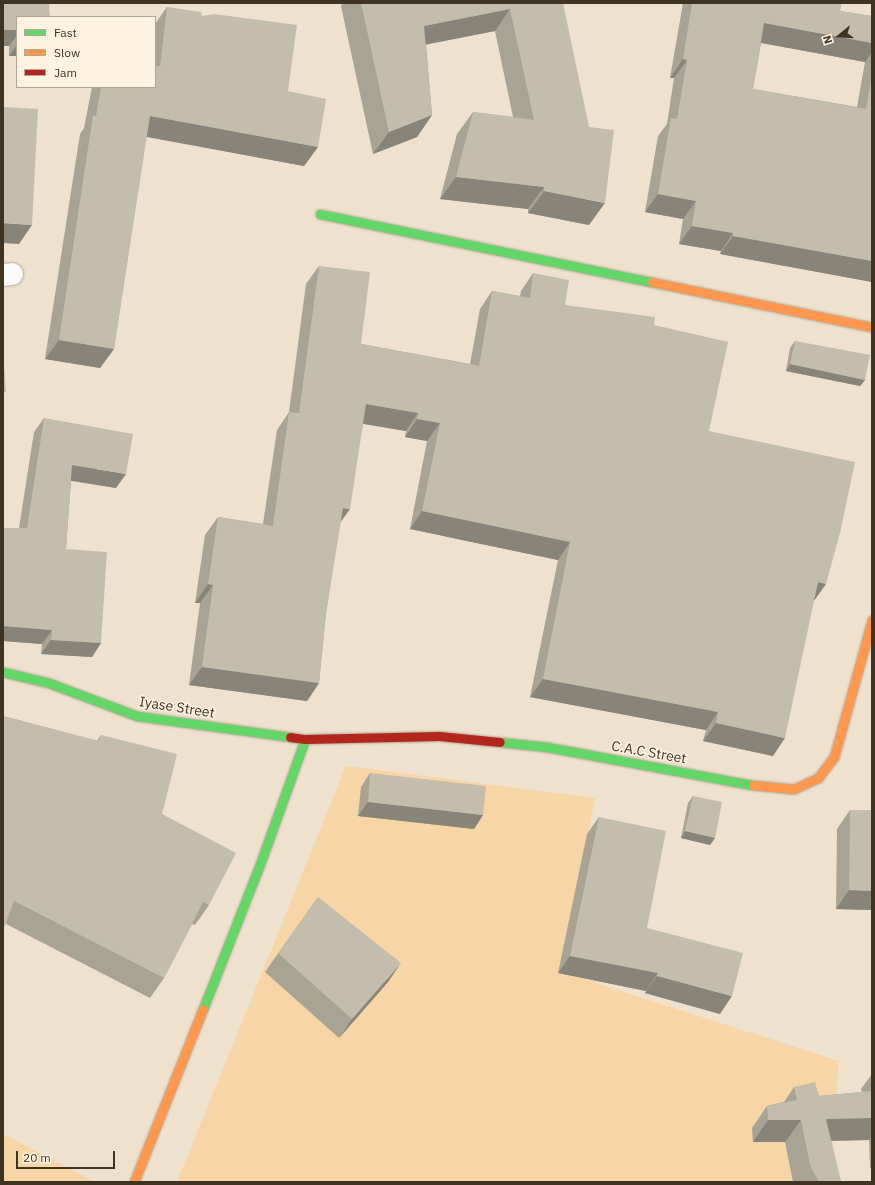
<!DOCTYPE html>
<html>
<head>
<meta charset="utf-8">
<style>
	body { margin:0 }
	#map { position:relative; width:875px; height:1185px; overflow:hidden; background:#eee1ce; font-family:"IBM Plex Sans",sans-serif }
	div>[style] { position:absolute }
	.green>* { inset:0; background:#f6d6a6 }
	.roads { filter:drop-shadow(0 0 1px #b2a796) drop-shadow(0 0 1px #b2a796) }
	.street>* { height:22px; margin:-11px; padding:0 11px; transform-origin:11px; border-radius:11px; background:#fcfaf8 }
	.fast>* { height:9px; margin:-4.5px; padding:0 4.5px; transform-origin:4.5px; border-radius:4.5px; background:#63d668 }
	.slow>* { height:9px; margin:-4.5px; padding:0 4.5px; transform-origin:4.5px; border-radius:4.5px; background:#ff974d }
	.jam>* { height:9px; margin:-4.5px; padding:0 4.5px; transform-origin:4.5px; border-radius:4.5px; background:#b3261e }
	.wall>* { inset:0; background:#a9a393 }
	.shaded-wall>* { inset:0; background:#898478 }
	.building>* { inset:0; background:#c4bdab }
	span { translate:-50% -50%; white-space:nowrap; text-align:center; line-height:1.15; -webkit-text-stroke:3px #fef2e1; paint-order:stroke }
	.street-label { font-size:14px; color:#3f3322 }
	.frame { position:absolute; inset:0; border:4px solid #3f3322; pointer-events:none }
	.legend { position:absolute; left:16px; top:16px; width:140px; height:72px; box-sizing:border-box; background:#fef2e1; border:1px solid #b2a695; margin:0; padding:5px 7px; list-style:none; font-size:12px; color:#3f3322 }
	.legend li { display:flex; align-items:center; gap:8px; height:20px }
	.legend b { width:20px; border:1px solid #b2a695 }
	.north { position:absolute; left:819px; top:16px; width:40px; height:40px; -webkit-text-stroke:3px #fef2e1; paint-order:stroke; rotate:252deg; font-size:11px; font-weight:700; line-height:16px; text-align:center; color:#3f3322 }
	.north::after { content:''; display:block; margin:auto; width:14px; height:18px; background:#3f3322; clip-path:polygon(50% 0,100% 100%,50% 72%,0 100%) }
	.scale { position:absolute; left:16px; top:1151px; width:99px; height:18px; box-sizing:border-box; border:2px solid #3f3322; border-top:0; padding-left:5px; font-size:12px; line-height:14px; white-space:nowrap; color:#3f3322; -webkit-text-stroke:3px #fef2e1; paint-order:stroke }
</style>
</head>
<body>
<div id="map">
	<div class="green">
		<div style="clip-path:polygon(346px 766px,595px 798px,562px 972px,839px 1061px,830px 1182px,177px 1182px)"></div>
		<div style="clip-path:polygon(3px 1134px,95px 1182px,3px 1182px)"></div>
	</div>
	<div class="roads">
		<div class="street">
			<div style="left:3px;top:275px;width:9px;rotate:-6deg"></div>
		</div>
		<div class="fast">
			<div style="left:320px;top:214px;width:339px;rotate:11.6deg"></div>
			<div style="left:3px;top:672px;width:47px;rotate:13.4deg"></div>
			<div style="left:49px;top:683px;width:94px;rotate:20.6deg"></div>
			<div style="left:137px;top:716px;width:154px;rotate:7.8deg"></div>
			<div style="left:500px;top:742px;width:47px;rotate:6.1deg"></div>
			<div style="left:547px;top:747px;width:209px;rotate:10.5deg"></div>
			<div style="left:203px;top:1009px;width:153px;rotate:-68.5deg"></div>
			<div style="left:259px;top:867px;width:136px;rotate:-70.2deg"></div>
		</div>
		<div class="slow">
			<div style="left:652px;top:282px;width:225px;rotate:11.6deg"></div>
			<div style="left:753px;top:785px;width:41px;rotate:5.6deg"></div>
			<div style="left:794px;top:789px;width:26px;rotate:-25deg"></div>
			<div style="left:818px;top:778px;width:26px;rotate:-53deg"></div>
			<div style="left:834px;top:757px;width:142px;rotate:-74.5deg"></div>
			<div style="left:134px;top:1182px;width:186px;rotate:-68.3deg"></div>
		</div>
		<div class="jam">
			<div style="left:290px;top:737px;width:15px;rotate:8deg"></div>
			<div style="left:305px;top:739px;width:134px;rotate:-1.3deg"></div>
			<div style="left:439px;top:736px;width:61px;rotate:5.6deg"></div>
		</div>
	</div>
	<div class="wall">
		<div style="clip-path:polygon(343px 3px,563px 3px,589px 225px,528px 213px,528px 209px,440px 199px,457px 134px,473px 112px,513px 117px,495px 31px,426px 44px,432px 115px,417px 137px,373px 154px,341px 6px)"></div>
		<div style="clip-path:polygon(evenodd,683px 3px,841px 3px,840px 11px,872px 16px,872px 282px,720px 254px,721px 251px,679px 244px,683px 219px,645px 212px,658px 136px,667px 124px,674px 78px,670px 78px,683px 3px,761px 43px,865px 62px,857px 107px,753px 89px,761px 43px)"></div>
		<div style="clip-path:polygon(167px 7px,202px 16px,288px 91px,318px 147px,304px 166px,146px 136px,114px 349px,100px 368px,45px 359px,80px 134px,84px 128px,92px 87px,155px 87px,155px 24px)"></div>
		<div style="clip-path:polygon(17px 17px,17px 56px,9px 56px,9px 46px)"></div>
		<div style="clip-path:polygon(319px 266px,361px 344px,470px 364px,480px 309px,492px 291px,520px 296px,521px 291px,533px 273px,565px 305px,654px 325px,709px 431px,826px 584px,813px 602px,773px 756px,703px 741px,706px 730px,530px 697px,558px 560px,410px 529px,427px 441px,405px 437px,406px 431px,363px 424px,340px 523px,326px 613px,319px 683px,307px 701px,189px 685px,200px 603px,195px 603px,205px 535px,218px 517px,263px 524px,277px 430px,289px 412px,306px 284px)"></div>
		<div style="clip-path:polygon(795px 341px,865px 380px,860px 386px,786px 371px,790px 348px)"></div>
		<div style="clip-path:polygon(44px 418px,116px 488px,71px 481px,66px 549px,101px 643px,92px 657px,41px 654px,42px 644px,3px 641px,3px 528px,19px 528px,34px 432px)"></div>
		<div style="clip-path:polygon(3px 716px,97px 741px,101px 735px,162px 814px,209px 905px,195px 925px,192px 924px,164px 978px,150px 998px,6px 924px)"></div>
		<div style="clip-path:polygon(370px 773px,483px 815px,474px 829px,358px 816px,361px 787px)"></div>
		<div style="clip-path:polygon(693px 796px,715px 838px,710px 845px,681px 838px,688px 803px)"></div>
		<div style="clip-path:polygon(850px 810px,872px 810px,872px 910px,836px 909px,837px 829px)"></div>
		<div style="clip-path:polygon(599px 817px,647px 928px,720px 1014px,645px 993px,646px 991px,558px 973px,587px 834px)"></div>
		<div style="clip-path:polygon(318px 897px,388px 982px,339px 1038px,265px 972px)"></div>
		<div style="clip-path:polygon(872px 1074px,872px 1168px,870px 1168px,869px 1140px,831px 1141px,841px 1182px,793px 1182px,785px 1142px,753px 1142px,752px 1128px,767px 1106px,784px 1102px,794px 1087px,819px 1096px,862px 1092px,861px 1089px)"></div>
	</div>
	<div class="shaded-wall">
		<div style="clip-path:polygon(510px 9px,495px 31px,409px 48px,424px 26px)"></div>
		<div style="clip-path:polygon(764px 23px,872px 43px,872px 52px,865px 62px,751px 41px)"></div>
		<div style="clip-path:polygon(3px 30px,17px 30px,17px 35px,9px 46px,3px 46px)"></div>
		<div style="clip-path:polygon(17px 45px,17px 56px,9px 56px)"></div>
		<div style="clip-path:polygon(683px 59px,687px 60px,674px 78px,670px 78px)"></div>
		<div style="clip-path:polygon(432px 115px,417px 137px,373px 154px,389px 132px)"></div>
		<div style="clip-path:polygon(150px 116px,318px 147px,304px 166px,136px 135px)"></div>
		<div style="clip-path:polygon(456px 177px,544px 187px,528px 209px,440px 199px)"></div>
		<div style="clip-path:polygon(544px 191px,605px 203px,589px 225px,528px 213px)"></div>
		<div style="clip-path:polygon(658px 194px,696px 201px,683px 219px,645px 212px)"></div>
		<div style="clip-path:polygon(3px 223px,32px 225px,19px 244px,3px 243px)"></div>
		<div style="clip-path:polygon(692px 226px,733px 233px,721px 251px,679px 244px)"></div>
		<div style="clip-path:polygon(733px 236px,872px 261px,872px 282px,720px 254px)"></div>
		<div style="clip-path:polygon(59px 340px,114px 349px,100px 368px,45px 359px)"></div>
		<div style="clip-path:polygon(790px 364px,865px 380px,860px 386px,786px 371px)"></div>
		<div style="clip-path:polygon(366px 404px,418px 413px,406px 431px,353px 422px)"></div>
		<div style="clip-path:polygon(417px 419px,440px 423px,427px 441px,405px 437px)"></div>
		<div style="clip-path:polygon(72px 465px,126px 474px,116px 488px,62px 479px)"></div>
		<div style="clip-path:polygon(343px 508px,350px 509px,337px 527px)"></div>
		<div style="clip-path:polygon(422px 511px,570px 542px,558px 560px,410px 529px)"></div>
		<div style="clip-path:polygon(818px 582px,826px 584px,813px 602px)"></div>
		<div style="clip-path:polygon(208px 584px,213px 585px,200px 603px,195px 603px)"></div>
		<div style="clip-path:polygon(3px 626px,52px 630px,42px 644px,3px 641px)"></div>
		<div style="clip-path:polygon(51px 640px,101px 643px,92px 657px,41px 654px)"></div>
		<div style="clip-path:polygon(202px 667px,319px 683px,307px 701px,189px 685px)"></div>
		<div style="clip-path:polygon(543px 679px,718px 712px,706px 730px,530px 697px)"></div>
		<div style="clip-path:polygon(716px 723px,785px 738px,773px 756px,703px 741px)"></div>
		<div style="clip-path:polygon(368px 802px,483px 815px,474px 829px,358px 816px)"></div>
		<div style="clip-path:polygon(685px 831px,715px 838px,710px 845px,681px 838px)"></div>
		<div style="clip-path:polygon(849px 890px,872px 891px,872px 910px,836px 909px)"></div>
		<div style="clip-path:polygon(570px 956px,658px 973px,646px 991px,558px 973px)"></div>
		<div style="clip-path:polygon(401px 963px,388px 982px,339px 1038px,352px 1019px)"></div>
		<div style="clip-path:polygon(657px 976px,732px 996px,720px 1014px,645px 993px)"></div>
		<div style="clip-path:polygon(872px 1118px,872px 1136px,869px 1140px,811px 1141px,826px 1119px)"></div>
		<div style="clip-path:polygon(768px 1120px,801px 1120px,785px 1142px,753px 1142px)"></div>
	</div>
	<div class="building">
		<div style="clip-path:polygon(3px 3px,49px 3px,50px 17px,17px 17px,17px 30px,3px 30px)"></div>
		<div style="clip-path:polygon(361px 3px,563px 3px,589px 127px,614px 130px,605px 203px,544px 191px,544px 187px,456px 177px,473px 112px,534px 120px,510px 9px,424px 26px,432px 115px,389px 132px)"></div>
		<div style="clip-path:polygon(692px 3px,841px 3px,840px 11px,872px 16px,872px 43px,764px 23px,753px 89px,866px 109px,872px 75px,872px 261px,733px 236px,733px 233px,692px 226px,696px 201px,658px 194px,671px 118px,677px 119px,687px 60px,683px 59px)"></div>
		<div style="clip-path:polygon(167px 7px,201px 12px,202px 16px,214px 14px,297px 25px,288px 91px,326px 99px,318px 147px,150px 116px,114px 349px,59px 340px,93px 115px,96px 116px,101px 87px,155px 87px,155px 66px,160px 66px)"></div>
		<div style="clip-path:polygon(3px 107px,38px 109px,32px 225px,3px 223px)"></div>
		<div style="clip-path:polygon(319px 266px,370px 272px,361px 344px,479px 366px,492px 291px,530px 298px,533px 273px,569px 280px,565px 305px,655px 317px,654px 325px,728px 342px,709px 431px,855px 462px,840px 533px,826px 584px,818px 582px,785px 738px,716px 723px,718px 712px,543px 679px,570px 542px,422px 511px,440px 423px,417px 419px,418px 413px,366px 404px,350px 509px,343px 508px,326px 613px,319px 683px,202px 667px,213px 585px,208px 584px,218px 517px,273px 526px,289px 412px,299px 413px)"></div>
		<div style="clip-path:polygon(795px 341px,870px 355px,865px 380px,790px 364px)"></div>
		<div style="clip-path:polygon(3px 353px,6px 392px,3px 392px)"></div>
		<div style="clip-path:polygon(44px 418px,133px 434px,126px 474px,72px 465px,66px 549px,107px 552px,101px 643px,51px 640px,52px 630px,3px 626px,3px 528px,27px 528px)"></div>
		<div style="clip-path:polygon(3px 716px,99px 741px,101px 735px,177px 754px,162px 814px,236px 853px,209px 905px,203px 902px,164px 978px,14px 901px,3px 931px)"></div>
		<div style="clip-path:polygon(370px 773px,486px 786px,483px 815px,368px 802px)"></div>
		<div style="clip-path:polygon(693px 796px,722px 802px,715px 838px,685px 831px)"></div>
		<div style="clip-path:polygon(850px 810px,872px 810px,872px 891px,849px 890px)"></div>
		<div style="clip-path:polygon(599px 817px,666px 831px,647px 928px,743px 953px,732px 996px,657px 976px,658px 973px,570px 956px)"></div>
		<div style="clip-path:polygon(318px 897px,401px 963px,352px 1019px,278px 953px)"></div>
		<div style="clip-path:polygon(815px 1082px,819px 1096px,872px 1091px,872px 1118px,826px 1119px,841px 1182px,819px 1182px,810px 1165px,801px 1120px,768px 1120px,767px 1106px,797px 1100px,794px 1087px)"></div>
	</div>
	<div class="street-label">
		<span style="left:177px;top:707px;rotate:9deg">Iyase Street</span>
		<span style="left:649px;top:752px;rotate:10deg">C.A.C Street</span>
	</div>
	<div class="frame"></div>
	<ul class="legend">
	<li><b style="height:5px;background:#63d668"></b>Fast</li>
	<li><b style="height:5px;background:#ff974d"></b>Slow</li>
	<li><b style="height:5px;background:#b3261e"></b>Jam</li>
	</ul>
	<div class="north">N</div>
	<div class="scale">20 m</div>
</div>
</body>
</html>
